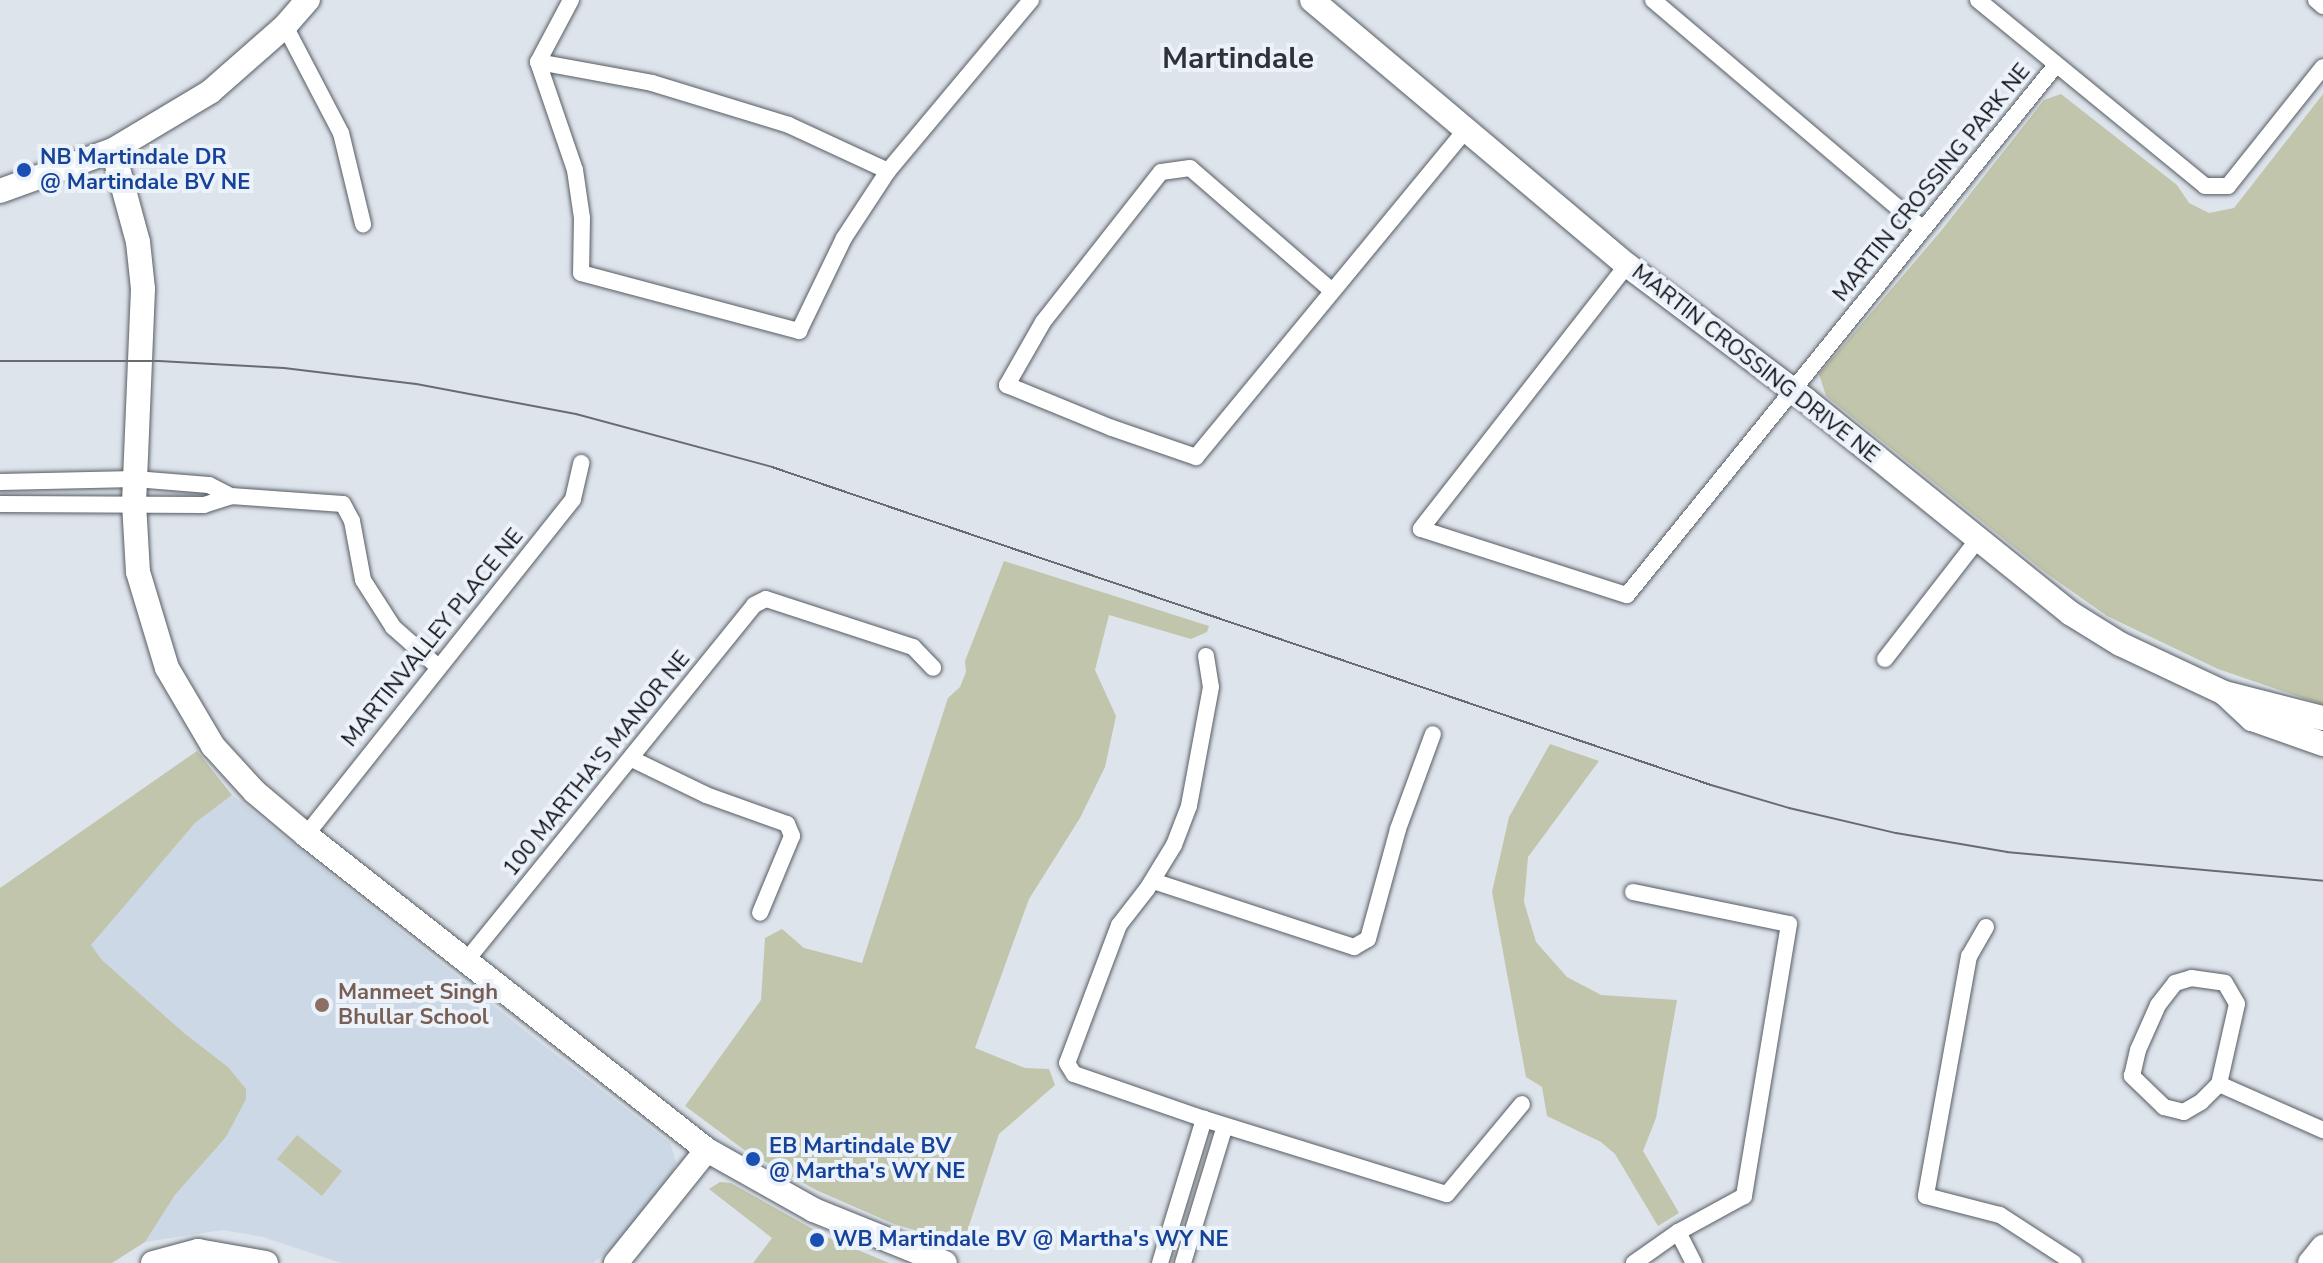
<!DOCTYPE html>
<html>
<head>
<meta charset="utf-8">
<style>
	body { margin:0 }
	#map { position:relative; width:2323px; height:1263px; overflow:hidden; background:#dee4ec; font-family:"Nunito Sans",sans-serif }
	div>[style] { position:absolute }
	.built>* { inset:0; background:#cdd8e6 }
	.green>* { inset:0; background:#c1c5ab }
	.roads { filter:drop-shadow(0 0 2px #575d63) drop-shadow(0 0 2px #575d63) }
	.street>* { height:16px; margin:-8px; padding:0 8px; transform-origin:8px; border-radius:8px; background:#fff }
	.secondary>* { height:24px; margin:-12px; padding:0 12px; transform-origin:12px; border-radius:12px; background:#fff }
	.tram>* { height:2px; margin:-1px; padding:0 1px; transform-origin:1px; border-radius:1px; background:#686c71 }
	.dots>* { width:22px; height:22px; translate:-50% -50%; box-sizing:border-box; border:4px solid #ebf2fa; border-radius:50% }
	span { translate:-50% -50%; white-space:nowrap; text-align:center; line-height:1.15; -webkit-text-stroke:8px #ebf2fa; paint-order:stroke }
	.transit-label { font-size:22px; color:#164399; font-weight:700 }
	.left { translate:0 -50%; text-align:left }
	.street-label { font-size:22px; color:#0d0f12 }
	.education-label { font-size:22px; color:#785e54; font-weight:700 }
	.district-label { font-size:30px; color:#2e3339; font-weight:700 }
</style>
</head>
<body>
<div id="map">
	<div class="built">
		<div style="clip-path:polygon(232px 795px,529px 1034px,670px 1143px,676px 1162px,673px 1171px,617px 1244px,593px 1263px,341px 1263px,263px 1237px,223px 1230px,145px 1242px,175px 1195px,226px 1137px,228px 1067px,184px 1033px,102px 960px,90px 944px,195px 823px)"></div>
	</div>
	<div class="green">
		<div style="clip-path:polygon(2061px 94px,2177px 185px,2189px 203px,2209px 213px,2234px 208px,2323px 94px,2323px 705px,2218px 669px,2107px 616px,2046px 573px,1826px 396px,1819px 374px,1941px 231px,2044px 100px)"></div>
		<div style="clip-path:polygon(1004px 561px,1209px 626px,1207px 632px,1191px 639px,1109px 615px,1095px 670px,1116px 716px,1105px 767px,1080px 818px,1029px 899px,975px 1048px,1025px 1068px,1049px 1069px,1055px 1085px,999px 1134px,963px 1244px,894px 1224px,816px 1190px,743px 1149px,685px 1106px,761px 1000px,765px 938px,782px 929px,804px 948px,862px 963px,948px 698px,960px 687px,966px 672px,965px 661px)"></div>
		<div style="clip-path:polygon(1550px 744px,1599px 761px,1528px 857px,1524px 902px,1536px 942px,1567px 977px,1601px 995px,1677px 1000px,1656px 1118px,1643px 1151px,1679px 1213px,1658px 1226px,1615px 1154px,1601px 1142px,1547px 1116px,1542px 1087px,1526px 1077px,1492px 892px,1509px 817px)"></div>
		<div style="clip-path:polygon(197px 751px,232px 795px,195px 823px,91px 945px,102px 960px,184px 1033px,228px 1067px,246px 1089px,246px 1099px,226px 1137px,175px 1195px,145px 1242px,112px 1263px,0 1263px,0 888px)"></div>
		<div style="clip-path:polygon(297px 1135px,342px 1171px,322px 1196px,277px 1159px)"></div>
		<div style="clip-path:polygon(720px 1182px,731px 1183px,827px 1237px,889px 1263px,753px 1263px,772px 1238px,709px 1189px)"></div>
	</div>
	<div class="roads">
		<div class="street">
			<div style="left:571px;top:0;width:70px;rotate:118deg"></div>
			<div style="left:538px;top:62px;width:114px;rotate:71.1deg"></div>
			<div style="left:575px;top:170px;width:49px;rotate:81.7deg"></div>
			<div style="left:582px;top:218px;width:55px;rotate:91deg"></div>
			<div style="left:581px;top:273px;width:226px;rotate:14.9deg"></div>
			<div style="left:799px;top:331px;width:103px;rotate:-64.2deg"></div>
			<div style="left:844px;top:238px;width:80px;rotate:-56.7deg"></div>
			<div style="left:888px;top:171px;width:223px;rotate:-50.1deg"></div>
			<div style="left:1653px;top:0;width:354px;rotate:40.3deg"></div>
			<div style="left:1978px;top:0;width:293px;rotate:39.3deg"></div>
			<div style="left:2205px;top:186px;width:23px"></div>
			<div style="left:2228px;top:186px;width:152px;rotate:-51.4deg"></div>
			<div style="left:2316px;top:0;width:9px;rotate:41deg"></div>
			<div style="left:285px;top:26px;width:121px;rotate:62.4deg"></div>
			<div style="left:341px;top:133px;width:94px;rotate:76.4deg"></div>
			<div style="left:538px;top:62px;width:116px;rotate:10.4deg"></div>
			<div style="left:652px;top:83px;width:143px;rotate:17deg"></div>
			<div style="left:789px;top:125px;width:109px;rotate:24.9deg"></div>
			<div style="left:1627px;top:265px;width:335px;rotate:128deg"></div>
			<div style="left:1421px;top:529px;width:216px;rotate:17.8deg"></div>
			<div style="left:1627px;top:595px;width:682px;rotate:-51.01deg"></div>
			<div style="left:1331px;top:290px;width:186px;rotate:-139.1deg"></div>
			<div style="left:1190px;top:168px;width:29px;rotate:172deg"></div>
			<div style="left:1161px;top:172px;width:191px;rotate:128.2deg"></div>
			<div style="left:1043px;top:322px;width:73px;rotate:119.7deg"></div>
			<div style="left:1007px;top:385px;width:113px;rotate:22.3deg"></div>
			<div style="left:1112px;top:428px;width:89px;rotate:19deg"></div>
			<div style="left:1196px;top:457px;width:423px;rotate:-50.5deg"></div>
			<div style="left:0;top:482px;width:135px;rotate:-1.3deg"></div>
			<div style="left:135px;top:479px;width:74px;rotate:4.6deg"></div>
			<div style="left:209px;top:485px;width:25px;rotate:27deg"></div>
			<div style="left:0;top:504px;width:204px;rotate:0.3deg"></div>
			<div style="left:204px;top:505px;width:28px;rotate:-18deg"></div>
			<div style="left:231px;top:496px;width:112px;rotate:4.1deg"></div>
			<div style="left:343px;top:504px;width:19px;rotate:62deg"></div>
			<div style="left:352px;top:521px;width:60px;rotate:79.4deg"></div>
			<div style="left:363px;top:580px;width:56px;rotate:57.4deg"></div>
			<div style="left:393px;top:627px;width:60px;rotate:41.6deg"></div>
			<div style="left:1206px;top:656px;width:31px;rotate:81deg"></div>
			<div style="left:1211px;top:687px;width:121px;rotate:100.5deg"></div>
			<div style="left:1189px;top:806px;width:42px;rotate:111deg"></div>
			<div style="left:1174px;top:845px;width:52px;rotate:121.5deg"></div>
			<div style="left:1147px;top:889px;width:46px;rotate:127.9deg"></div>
			<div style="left:1119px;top:925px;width:147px;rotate:110.6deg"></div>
			<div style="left:1067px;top:1063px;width:13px;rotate:58deg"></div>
			<div style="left:1074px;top:1074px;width:138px;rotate:19.1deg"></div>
			<div style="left:1204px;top:1119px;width:254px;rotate:17.2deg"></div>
			<div style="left:1447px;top:1194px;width:117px;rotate:-50.2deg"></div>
			<div style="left:1885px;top:659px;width:152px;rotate:-52.2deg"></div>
			<div style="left:632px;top:759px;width:82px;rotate:25.9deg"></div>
			<div style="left:706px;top:795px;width:86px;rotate:19.7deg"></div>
			<div style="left:787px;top:824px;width:13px;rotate:67deg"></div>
			<div style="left:792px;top:836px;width:83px;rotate:112.6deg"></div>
			<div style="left:306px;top:835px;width:429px;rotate:-51.5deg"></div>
			<div style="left:573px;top:499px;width:37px;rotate:-77deg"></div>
			<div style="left:1153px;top:881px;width:212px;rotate:18.2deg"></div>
			<div style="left:1354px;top:947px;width:16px;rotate:-30deg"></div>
			<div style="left:1368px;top:939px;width:114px;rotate:-74.7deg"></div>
			<div style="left:1398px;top:829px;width:101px;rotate:-69.8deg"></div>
			<div style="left:1633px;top:892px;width:159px;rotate:11.6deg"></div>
			<div style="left:1789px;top:924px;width:276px;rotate:99.4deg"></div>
			<div style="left:1744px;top:1196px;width:75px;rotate:151.4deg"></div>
			<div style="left:1678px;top:1232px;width:54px;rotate:144.8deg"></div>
			<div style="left:1986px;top:927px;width:34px;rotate:120deg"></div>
			<div style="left:1969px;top:956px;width:244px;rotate:100.2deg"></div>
			<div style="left:1926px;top:1196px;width:76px;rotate:14.4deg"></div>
			<div style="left:2000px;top:1215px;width:88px;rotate:33deg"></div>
			<div style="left:466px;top:961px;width:458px;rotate:-51deg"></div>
			<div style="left:754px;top:605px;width:13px;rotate:-27deg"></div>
			<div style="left:766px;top:599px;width:155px;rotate:18.1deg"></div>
			<div style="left:913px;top:647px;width:29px;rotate:46deg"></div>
			<div style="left:2191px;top:978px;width:34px;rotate:8deg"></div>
			<div style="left:2225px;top:983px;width:24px;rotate:60deg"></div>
			<div style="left:2237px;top:1004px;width:82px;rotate:102.7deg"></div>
			<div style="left:2219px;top:1084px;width:25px;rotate:135deg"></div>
			<div style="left:2201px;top:1102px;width:20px;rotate:150deg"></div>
			<div style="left:2184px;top:1112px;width:21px;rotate:-166deg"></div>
			<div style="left:2164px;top:1107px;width:45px;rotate:-135.9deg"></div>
			<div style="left:2132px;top:1076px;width:27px;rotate:-77deg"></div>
			<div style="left:2138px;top:1050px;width:49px;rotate:-66deg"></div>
			<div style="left:2158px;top:1005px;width:28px;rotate:-52deg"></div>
			<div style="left:2175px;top:983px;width:17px;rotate:-17deg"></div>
			<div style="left:2219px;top:1084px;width:114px;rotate:23.9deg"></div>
			<div style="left:1678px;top:1232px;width:35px;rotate:63deg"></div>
			<div style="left:1160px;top:1263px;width:151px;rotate:-73deg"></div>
			<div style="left:1183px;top:1263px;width:143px;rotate:-73deg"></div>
		</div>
		<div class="secondary">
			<div style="left:1312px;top:0;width:412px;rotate:40.1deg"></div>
			<div style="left:1627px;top:265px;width:224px;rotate:37deg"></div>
			<div style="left:1806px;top:400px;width:339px;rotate:38.9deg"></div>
			<div style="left:2070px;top:613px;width:59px;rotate:31.8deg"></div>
			<div style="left:2120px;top:644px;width:115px;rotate:25.2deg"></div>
			<div style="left:2224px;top:693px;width:102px;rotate:14.2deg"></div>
			<div style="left:113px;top:150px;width:95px;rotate:74.8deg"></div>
			<div style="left:138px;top:242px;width:47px;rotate:83.9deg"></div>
			<div style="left:143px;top:289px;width:214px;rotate:92.4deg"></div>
			<div style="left:134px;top:503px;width:69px;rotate:86.7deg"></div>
			<div style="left:138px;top:572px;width:100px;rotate:73.2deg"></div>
			<div style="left:167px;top:668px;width:91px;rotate:59.5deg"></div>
			<div style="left:213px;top:746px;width:62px;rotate:47.6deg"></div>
			<div style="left:255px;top:792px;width:67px;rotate:40.1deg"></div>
			<div style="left:306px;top:835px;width:510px;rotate:38.15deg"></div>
			<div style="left:707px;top:1150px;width:123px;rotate:29.3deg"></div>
			<div style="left:814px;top:1210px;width:141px;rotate:22deg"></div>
			<div style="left:0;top:191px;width:120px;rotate:-19.9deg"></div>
			<div style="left:113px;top:150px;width:113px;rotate:-30.9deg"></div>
			<div style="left:210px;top:92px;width:100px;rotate:-41.3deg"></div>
			<div style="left:285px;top:26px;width:35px;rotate:-49deg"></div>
			<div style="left:2225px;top:694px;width:37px;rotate:43deg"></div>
			<div style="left:2252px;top:719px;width:75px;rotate:19.4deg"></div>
			<div style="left:153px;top:1263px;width:47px;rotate:-14.9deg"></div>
			<div style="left:198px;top:1251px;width:69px;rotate:10deg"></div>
			<div style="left:616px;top:1263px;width:145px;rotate:-51.2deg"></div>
			<div style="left:2310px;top:1263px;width:21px;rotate:-51deg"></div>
		</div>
	</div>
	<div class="tram">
		<div style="left:0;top:361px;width:159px"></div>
		<div style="left:159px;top:361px;width:125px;rotate:3.2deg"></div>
		<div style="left:284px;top:368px;width:133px;rotate:6.9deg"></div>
		<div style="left:416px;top:384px;width:163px;rotate:10.6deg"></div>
		<div style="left:576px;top:414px;width:203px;rotate:15.1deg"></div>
		<div style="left:772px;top:467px;width:991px;rotate:18.71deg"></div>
		<div style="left:1711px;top:785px;width:81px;rotate:16.4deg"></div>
		<div style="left:1789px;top:808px;width:110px;rotate:13.2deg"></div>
		<div style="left:1896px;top:833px;width:113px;rotate:9.7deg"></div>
		<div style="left:2007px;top:852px;width:317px;rotate:5.2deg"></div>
	</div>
	<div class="dots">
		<div style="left:24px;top:170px;background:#1a4fb4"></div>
		<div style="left:322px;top:1005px;background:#8d6e63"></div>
		<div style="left:753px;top:1159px;background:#1a4fb4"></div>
		<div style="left:817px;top:1240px;background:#1a4fb4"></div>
	</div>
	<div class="transit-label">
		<span class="left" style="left:40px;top:170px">NB Martindale DR<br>@ Martindale BV NE</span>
		<span class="left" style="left:769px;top:1159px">EB Martindale BV<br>@ Martha's WY NE</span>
		<span class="left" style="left:833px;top:1240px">WB Martindale BV @ Martha's WY NE</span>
	</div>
	<div class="street-label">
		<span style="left:1932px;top:183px;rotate:-51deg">MARTIN CROSSING PARK NE</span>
		<span style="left:1755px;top:364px;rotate:38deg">MARTIN CROSSING DRIVE NE</span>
		<span style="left:433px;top:638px;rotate:-51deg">MARTINVALLEY PLACE NE</span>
		<span style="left:597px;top:764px;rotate:-51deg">100 MARTHA'S MANOR NE</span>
	</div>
	<div class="education-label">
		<span class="left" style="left:338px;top:1005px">Manmeet Singh<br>Bhullar School</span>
	</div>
	<div class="district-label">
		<span style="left:1238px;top:59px">Martindale</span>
	</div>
</div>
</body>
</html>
